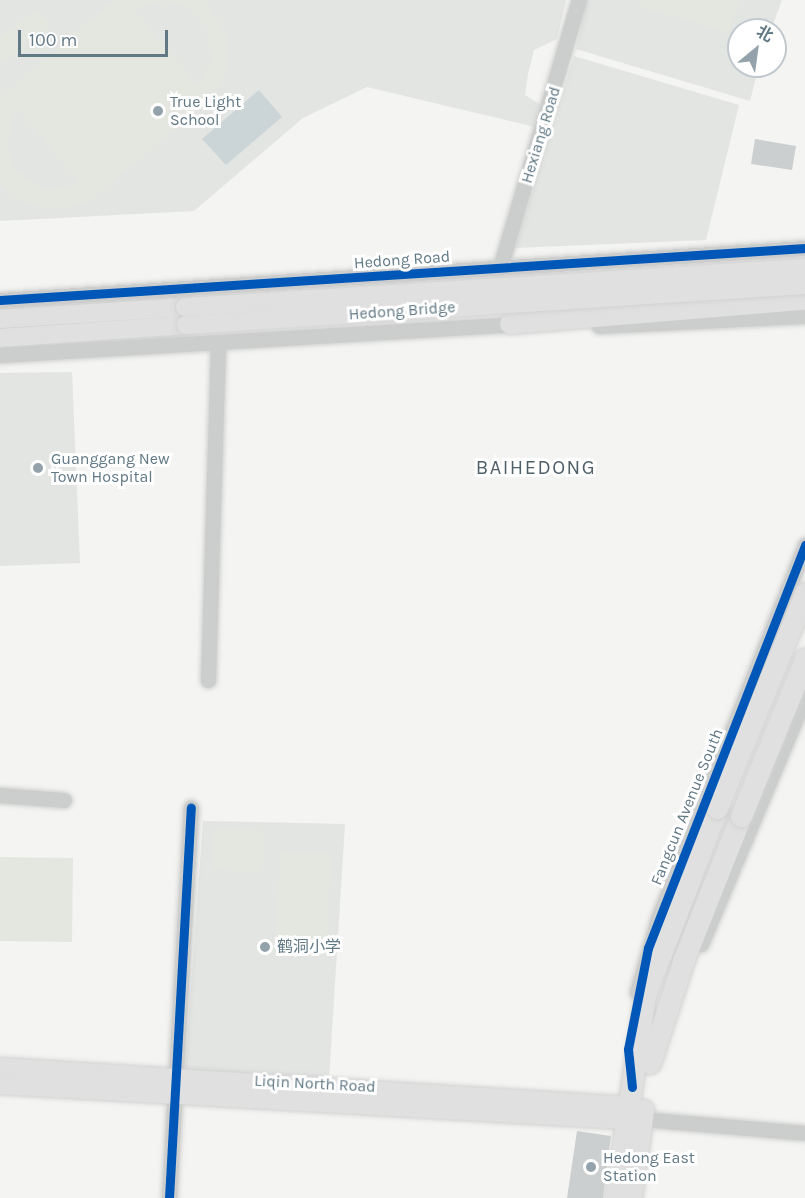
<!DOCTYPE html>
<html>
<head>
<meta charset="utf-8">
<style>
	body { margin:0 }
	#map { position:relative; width:805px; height:1198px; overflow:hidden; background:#f4f4f2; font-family:Karla,"Noto Sans SC",sans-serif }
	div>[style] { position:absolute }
	.built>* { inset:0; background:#e3e5e3 }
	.green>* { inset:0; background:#e4e7e0 }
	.water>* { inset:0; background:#cbd4d7 }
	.building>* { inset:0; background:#cccfcf }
	.roads { filter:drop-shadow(0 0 2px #d1d2d1) drop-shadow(0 0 2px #d1d2d1) }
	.minor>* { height:15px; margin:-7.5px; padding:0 7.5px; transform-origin:7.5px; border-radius:7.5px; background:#cccdcd }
	.major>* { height:18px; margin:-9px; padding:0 9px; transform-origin:9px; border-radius:9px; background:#e0e0e0 }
	.highway>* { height:21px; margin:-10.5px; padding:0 10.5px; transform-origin:10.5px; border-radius:10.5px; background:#e0e0e0 }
	.bridges { filter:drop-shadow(0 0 2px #d1d2d1) drop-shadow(0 0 2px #d1d2d1) }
	.major-bridge>* { height:18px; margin:-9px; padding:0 9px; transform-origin:9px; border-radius:9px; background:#e0e0e0 }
	.highway-bridge>* { height:21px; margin:-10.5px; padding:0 10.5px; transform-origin:10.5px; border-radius:10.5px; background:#e0e0e0 }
	.cycleway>* { height:9px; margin:-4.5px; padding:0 4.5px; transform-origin:4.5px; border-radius:4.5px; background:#0057b8 }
	.dots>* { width:16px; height:16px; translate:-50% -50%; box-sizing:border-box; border:3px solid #fff; border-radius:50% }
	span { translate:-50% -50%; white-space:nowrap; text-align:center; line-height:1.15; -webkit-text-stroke:6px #fff; paint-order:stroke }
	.poi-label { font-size:16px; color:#617885 }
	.left { translate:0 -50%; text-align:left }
	.street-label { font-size:16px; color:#617885 }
	.quarter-label { font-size:20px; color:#506069; letter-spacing:1.5px }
	.north { position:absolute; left:727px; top:18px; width:60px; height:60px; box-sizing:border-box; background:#fff; border:2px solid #c0c9ce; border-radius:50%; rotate:29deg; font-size:16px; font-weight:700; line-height:24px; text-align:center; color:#617885 }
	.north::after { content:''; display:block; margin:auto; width:21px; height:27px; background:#94a3ab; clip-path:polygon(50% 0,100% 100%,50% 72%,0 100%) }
	.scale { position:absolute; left:18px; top:30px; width:150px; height:27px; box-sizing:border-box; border:3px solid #617885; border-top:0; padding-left:8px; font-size:18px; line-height:21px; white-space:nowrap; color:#617885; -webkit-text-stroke:4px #fff; paint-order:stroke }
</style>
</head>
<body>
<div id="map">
	<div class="built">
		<div style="clip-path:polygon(0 0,566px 0,557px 39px,534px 50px,528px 74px,525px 95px,541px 105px,535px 127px,367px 87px,303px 118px,194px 211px,0 221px)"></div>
		<div style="clip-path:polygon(587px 0,782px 0,771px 30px,739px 30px,739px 66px,759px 66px,750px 101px,576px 49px)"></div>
		<div style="clip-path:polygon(574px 56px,739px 105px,706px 240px,515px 248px)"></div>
		<div style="clip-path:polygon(72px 372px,80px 563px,0 566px,0 373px)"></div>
		<div style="clip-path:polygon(203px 821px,345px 824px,329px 1079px,185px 1071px)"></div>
	</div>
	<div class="green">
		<div style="clip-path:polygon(evenodd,113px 0,205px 0,227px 36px,229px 60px,222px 83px,207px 102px,90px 201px,64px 209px,40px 208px,18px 199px,0 183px,0 98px,113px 0,164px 1px,188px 7px,207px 27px,211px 60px,198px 85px,134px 9px,164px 1px,113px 0,16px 107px,80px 183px,79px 184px,45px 189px,16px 171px,7px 149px,16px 107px)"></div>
		<div style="clip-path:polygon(640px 0,739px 0,729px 33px,639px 6px)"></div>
		<div style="clip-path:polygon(36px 9px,50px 26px,1px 65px,0 38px)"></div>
		<div style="clip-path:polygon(214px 827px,265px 831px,262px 873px,212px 869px)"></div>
		<div style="clip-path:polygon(280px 851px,331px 853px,327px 942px,276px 939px)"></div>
		<div style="clip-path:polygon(0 857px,73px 858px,72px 942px,0 941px)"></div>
	</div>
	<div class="water">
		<div style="clip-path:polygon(259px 90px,282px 117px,226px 165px,202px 139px)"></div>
	</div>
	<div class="building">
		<div style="clip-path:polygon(755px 139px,796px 146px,792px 170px,751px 164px)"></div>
		<div style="clip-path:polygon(577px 1131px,611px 1136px,603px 1198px,567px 1198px)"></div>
	</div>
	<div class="roads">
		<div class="minor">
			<div style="left:500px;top:268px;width:279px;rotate:-73.6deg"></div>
			<div style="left:0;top:300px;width:807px;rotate:-3.7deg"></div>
			<div style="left:599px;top:326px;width:206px;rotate:-2.8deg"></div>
			<div style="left:0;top:355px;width:519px;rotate:-3.42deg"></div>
			<div style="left:208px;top:680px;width:338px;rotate:-88.3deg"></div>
			<div style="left:0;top:795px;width:64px;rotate:4.5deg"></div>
			<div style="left:701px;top:944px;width:268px;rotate:-67.2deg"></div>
			<div style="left:637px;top:992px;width:76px;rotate:-74deg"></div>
			<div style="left:658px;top:919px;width:402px;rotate:-68.5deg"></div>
			<div style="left:642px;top:1119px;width:164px;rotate:4.9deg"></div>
			<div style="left:169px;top:1198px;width:391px;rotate:-86.8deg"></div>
		</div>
		<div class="major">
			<div style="left:0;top:319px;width:185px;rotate:-3.7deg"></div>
			<div style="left:0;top:338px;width:186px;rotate:-4deg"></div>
			<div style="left:0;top:1067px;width:630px;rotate:3.55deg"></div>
			<div style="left:0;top:1085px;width:628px;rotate:3.2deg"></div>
		</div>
		<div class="highway">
			<div style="left:510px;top:323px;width:296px;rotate:-4.7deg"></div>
			<div style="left:650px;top:1063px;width:109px;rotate:-71.9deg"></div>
			<div style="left:684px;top:959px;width:154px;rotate:-68.3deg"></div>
			<div style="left:615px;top:1198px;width:205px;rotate:-81.6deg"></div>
			<div style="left:645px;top:995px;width:200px;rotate:-68.9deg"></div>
			<div style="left:631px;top:1198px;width:89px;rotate:-82.2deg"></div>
		</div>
	</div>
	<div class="bridges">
		<div class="major-bridge">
			<div style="left:185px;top:307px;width:621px;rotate:-3.6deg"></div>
			<div style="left:186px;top:325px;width:620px;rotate:-3.7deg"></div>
		</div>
		<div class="highway-bridge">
			<div style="left:717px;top:808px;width:232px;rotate:-67.7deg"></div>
			<div style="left:741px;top:816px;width:170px;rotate:-67.8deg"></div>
		</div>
	</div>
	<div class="cycleway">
		<div style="left:0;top:300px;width:807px;rotate:-3.7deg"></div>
		<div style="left:632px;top:1087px;width:38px;rotate:-96deg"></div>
		<div style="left:628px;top:1049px;width:103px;rotate:-78.8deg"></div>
		<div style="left:648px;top:948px;width:433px;rotate:-68.7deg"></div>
		<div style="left:169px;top:1198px;width:391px;rotate:-86.8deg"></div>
	</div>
	<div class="dots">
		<div style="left:158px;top:111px;background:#94a3ab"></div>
		<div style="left:38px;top:468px;background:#94a3ab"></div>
		<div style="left:265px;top:947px;background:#94a3ab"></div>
		<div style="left:591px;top:1167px;background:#94a3ab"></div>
	</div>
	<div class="poi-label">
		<span class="left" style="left:170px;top:111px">True Light<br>School</span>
		<span class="left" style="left:51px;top:468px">Guanggang New<br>Town Hospital</span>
		<span class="left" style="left:277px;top:947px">鹤洞小学</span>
		<span class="left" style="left:603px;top:1167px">Hedong East<br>Station</span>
	</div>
	<div class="street-label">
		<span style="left:541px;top:135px;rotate:-73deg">Hexiang Road</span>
		<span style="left:402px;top:260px;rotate:-4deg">Hedong Road</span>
		<span style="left:402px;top:311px;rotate:-4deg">Hedong Bridge</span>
		<span style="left:687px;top:807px;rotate:-68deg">Fangcun Avenue South</span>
		<span style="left:315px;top:1084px;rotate:3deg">Liqin North Road</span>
	</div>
	<div class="quarter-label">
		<span style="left:536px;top:467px">BAIHEDONG</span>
	</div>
	<div class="north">北</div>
	<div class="scale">100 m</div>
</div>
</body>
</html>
